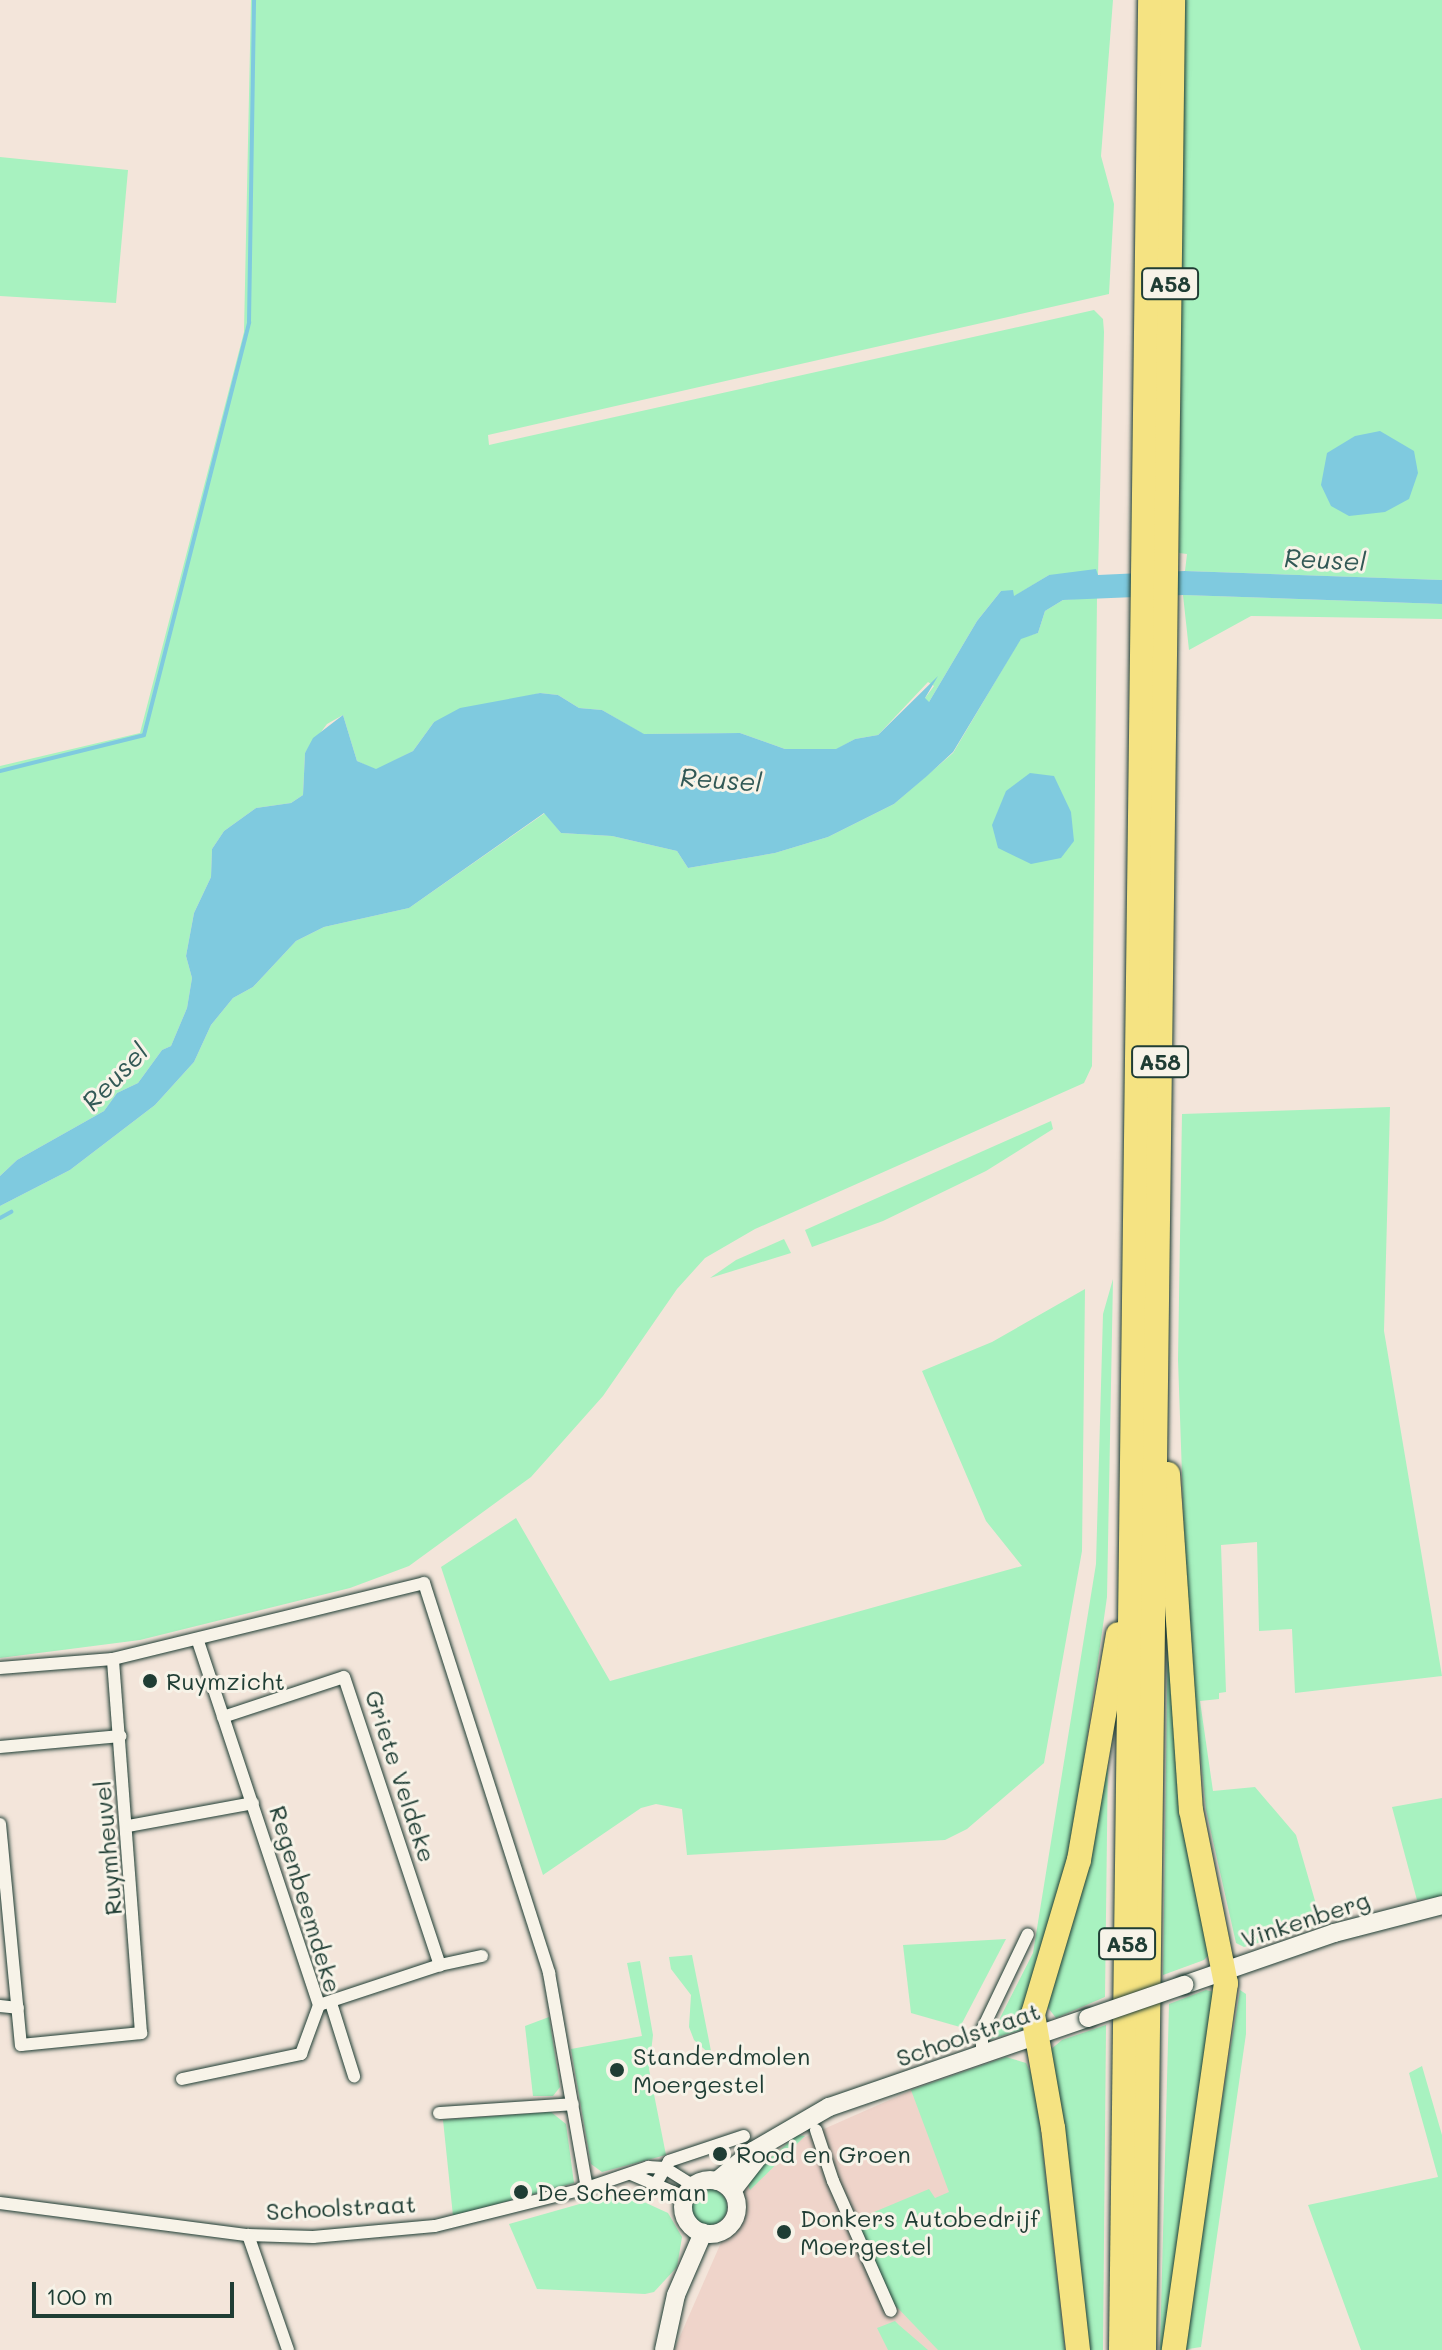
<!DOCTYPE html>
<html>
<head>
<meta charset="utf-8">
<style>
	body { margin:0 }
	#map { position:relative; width:1442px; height:2350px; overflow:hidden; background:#f3e5da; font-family:Mali,sans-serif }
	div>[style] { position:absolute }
	.built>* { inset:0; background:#efd4ca }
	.green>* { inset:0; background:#a8f2c0 }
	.round { border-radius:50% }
	.water>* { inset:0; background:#7fcadf }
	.stream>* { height:4px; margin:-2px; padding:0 2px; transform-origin:2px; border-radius:2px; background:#7fcadf }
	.roads { filter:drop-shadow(0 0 2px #1f3d34) drop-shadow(0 0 2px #1f3d34) }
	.street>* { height:12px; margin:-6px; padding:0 6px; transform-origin:6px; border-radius:6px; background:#f7f3e8 }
	.secondary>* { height:18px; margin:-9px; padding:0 9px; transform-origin:9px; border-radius:9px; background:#f7f3e8 }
	.secondary>.ring { margin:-9px; padding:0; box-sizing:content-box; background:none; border:18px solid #f7f3e8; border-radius:50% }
	.highway>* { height:24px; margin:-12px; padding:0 12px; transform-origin:12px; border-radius:12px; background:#f5e382 }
	.bridges { filter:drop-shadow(0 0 2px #1f3d34) drop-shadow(0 0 2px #1f3d34) }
	.secondary-bridge>* { height:18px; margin:-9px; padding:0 9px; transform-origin:9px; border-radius:9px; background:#f7f3e8 }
	.dots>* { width:22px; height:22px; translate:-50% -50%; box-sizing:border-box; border:4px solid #f7f3e8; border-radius:50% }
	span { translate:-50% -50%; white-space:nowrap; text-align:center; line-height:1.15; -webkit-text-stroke:6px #f7f3e8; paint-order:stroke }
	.shield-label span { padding:2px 6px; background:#f7f3e8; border:2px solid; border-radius:6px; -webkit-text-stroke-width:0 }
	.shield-label { font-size:22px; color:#1f3d34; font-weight:700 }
	.poi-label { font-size:24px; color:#1f3d34 }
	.left { translate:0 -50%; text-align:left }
	.street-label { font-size:24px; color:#1f3d34 }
	.water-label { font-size:26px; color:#325956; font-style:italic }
	.scale { position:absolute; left:32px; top:2282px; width:202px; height:36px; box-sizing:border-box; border:4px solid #1f3d34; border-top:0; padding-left:10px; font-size:24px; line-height:28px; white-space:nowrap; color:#1f3d34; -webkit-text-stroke:6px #f7f3e8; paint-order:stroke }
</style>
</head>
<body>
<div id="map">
	<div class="built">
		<div style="clip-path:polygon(919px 2087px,1014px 2350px,674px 2350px,758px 2158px)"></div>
	</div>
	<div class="green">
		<div style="clip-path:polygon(251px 0,1113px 0,1101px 156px,1114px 204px,1109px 294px,488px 435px,489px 445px,1094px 310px,1103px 319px,1104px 332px,1098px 575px,1049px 575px,1013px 597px,1001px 591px,977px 621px,929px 702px,924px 704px,925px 698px,934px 686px,928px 682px,878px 735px,855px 739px,837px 749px,785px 749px,740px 733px,643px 734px,602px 710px,579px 708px,558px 695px,540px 693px,434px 722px,413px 751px,376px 770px,357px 761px,343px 715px,327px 724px,305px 753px,303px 795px,291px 803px,256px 808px,224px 831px,212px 849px,211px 877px,194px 913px,186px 956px,192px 978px,187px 1008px,171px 1046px,162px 1050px,138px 1083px,117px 1093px,104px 1111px,17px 1160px,0 1176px,0 766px,140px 733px,244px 332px)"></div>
		<div style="clip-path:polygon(1184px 0,1442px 0,1442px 580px,1185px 571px,1187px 554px,1179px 553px)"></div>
		<div style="clip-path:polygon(0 157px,128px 170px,116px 303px,0 296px)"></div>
		<div style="clip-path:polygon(1183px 595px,1442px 604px,1442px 619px,1251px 616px,1189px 650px)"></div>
		<div style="clip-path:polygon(1097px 597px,1092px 1066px,1084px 1083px,755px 1229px,705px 1258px,677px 1289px,603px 1396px,531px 1477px,409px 1566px,350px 1588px,140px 1640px,0 1658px,0 1206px,70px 1170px,155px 1105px,194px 1062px,211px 1025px,233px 998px,253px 987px,296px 941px,324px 927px,409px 908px,545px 813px,561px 833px,612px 836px,677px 851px,688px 868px,775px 853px,828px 837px,894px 804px,953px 753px,1021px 638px,1038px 633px,1045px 611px,1063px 600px)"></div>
		<div style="clip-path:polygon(1390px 1107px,1384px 1331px,1442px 1676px,1295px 1693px,1292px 1629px,1259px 1631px,1257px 1542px,1221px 1545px,1226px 1692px,1219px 1693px,1219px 1699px,1200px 1701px,1213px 1791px,1255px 1787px,1296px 1835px,1322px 1925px,1244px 1947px,1236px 1943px,1206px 1810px,1187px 1618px,1178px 1360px,1182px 1114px)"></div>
		<div style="clip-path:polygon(1051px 1121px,1053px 1129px,986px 1171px,883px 1221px,812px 1247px,805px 1230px)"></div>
		<div style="clip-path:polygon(784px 1239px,791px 1253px,710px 1278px,736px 1260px)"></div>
		<div style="clip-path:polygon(1113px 1279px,1107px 1597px,1070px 1857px,1024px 2029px,988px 2040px,985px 2030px,990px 2024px,996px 2026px,1033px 1953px,1096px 1564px,1103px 1314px)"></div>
		<div style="clip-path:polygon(1085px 1289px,1082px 1551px,1044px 1763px,967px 1829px,945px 1840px,687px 1855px,682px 1809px,656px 1804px,641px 1808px,543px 1875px,441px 1567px,516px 1518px,610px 1681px,1022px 1566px,986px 1521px,922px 1371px,992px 1342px)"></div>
		<div style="clip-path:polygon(1168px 1625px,1214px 1949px,1204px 1960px,1163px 1975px)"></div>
		<div style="clip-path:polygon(1108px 1753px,1105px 1997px,1056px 2018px,1046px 2005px)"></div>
		<div style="clip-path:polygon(1442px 1798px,1442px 1897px,1417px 1900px,1392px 1807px)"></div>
		<div style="clip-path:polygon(1006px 1939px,960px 2027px,911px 2013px,903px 1945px)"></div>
		<div style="clip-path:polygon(692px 1955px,712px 2056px,694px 2040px,689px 2027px,691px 1995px,671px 1969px,669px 1957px)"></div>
		<div style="clip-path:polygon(640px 1961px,653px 2035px,649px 2069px,666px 2155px,602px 2172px,591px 2164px,571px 2049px,642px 2036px,627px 1963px)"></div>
		<div style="clip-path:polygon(1206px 1990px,1214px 1992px,1167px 2350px,1160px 2350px,1169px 2004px)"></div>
		<div style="clip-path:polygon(1240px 1990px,1246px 1994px,1246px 2034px,1201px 2347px,1182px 2350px)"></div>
		<div style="clip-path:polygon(549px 2017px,560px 2087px,553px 2096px,533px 2096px,525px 2026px)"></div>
		<div style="clip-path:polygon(1106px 2025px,1103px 2350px,1083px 2350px,1050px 2050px,1062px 2040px)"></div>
		<div style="clip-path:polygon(1006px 2057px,1026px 2063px,1035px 2082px,1065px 2350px,938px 2350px,892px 2302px,855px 2220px,929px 2189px,935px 2198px,949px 2192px,911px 2090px)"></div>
		<div style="clip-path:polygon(1422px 2066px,1442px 2135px,1442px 2350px,1361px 2350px,1308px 2205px,1438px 2177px,1409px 2073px)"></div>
		<div style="clip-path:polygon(551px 2112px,566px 2124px,574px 2183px,453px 2216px,443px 2120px)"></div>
		<div style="clip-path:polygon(797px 2135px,805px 2136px,750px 2190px,746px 2179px)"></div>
		<div class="round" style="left:691px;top:2189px;width:36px;height:36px"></div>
		<div style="clip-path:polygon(622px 2192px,668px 2213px,682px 2237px,677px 2267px,654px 2292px,645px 2294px,537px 2289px,509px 2224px)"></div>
		<div style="clip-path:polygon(895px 2321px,899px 2325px,928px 2350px,888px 2350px,877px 2328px)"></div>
	</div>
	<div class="water">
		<div style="clip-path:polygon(1380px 431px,1414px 451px,1418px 473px,1409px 499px,1385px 512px,1349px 516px,1331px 506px,1321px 485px,1327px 453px,1355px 436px)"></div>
		<div style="clip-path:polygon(1096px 569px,1098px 575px,1185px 571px,1442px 580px,1442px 604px,1183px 595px,1063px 600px,1045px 611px,1038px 633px,1021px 639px,953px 752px,927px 776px,894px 804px,828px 837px,775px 853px,688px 868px,677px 851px,612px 836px,561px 833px,544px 813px,409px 908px,324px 927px,296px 941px,253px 987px,233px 998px,211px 1025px,194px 1062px,155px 1105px,70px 1170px,0 1206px,0 1176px,17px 1160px,104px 1111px,117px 1093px,138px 1083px,162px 1050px,171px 1046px,187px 1008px,192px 978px,186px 956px,194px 913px,211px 877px,212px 849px,224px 831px,256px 808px,291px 803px,303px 795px,305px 753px,313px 738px,343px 715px,357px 761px,376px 769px,413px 751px,434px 722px,460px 708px,540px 693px,558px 695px,579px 708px,602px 710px,644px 734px,740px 733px,785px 749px,836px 749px,855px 739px,878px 735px,938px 676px,925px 698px,929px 702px,977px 621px,1001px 591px,1013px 590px,1014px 596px,1049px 575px)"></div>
		<div style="clip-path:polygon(1030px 773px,1054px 776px,1071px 812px,1074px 841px,1061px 858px,1031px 864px,998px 848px,992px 825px,1006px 791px)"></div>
	</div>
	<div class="stream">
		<div style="left:0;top:771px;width:148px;rotate:-14deg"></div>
		<div style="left:144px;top:735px;width:426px;rotate:-75.7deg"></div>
		<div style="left:249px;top:322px;width:322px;rotate:-89.1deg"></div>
		<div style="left:0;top:1218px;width:13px;rotate:-29deg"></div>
	</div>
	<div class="roads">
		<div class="street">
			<div style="left:0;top:1668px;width:113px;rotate:-4.6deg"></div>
			<div style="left:113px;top:1659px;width:320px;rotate:-13.7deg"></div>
			<div style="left:424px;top:1583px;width:410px;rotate:72.2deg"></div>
			<div style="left:549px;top:1973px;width:218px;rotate:80deg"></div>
			<div style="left:223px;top:1717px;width:127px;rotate:-18.3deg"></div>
			<div style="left:344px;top:1677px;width:304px;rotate:71.6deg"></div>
			<div style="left:440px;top:1965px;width:127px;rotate:161.7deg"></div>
			<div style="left:0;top:1747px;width:121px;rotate:-5.2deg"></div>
			<div style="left:0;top:1824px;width:222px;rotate:84.6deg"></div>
			<div style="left:21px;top:2045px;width:121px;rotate:-5.7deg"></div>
			<div style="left:141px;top:2033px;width:375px;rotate:-94.3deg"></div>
			<div style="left:128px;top:1826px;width:127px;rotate:-10.4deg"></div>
			<div style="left:440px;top:1965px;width:43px;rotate:-12.1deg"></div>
			<div style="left:331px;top:2003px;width:77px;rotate:72.5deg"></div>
			<div style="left:0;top:2006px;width:18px;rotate:6deg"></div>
			<div style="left:982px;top:2055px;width:25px;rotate:-90deg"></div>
			<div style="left:982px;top:2030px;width:106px;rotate:-64.4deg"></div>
			<div style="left:182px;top:2079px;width:122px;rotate:-11.9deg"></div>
			<div style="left:301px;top:2054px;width:52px;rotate:-69.8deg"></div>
			<div style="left:319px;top:2005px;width:384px;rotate:-108.4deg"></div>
			<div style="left:439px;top:2113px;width:134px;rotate:-3.8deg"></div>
			<div style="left:816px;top:2130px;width:54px;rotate:71.6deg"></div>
			<div style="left:833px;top:2181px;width:142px;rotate:66deg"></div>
			<div style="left:631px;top:2174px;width:59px;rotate:23.1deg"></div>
			<div style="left:657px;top:2182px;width:24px;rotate:-60deg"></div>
			<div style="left:669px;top:2161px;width:79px;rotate:-18.4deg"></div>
			<div style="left:0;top:2203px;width:250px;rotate:7.4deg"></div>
			<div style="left:248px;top:2235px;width:65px;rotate:1.8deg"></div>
			<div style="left:313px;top:2237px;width:122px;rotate:-5.2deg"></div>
			<div style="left:435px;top:2226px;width:157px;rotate:-14deg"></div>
			<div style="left:587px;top:2188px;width:65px;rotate:-19deg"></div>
			<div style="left:648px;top:2167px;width:17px;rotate:3deg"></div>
			<div style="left:665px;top:2168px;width:34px;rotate:32deg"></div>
			<div style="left:248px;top:2235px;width:122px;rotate:70.8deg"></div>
		</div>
		<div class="secondary">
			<div style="left:1184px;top:1985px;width:159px;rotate:-19.1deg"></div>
			<div style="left:1334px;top:1933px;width:112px;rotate:-14.5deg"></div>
			<div class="ring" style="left:683px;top:2180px;width:36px;height:36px"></div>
			<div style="left:717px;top:2181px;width:47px;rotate:-39.8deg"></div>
			<div style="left:753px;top:2151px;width:88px;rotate:-30.1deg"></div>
			<div style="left:829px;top:2107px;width:274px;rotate:-19deg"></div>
			<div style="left:732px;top:2191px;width:46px;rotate:-52.1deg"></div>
			<div style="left:664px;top:2350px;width:56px;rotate:-77.7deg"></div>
			<div style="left:676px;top:2295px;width:68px;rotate:-66.5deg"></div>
		</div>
		<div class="highway">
			<div style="left:1168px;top:1474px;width:337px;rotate:86.1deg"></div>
			<div style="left:1191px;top:1810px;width:177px;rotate:78.6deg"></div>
			<div style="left:1226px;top:1983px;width:371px;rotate:98.1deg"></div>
			<div style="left:1078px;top:2350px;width:223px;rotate:-96.4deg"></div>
			<div style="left:1053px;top:2128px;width:116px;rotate:-100deg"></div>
			<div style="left:1033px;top:2014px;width:161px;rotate:-73.4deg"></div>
			<div style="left:1079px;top:1860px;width:229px;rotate:-80.2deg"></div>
			<div style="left:1121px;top:2350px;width:2350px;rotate:-89.29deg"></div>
			<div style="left:1144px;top:2350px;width:2350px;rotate:-89.29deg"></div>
		</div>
	</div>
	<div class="bridges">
		<div class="secondary-bridge">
			<div style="left:1088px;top:2018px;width:102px;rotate:-19deg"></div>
		</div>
	</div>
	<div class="dots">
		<div style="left:150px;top:1681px;background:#1f3d34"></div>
		<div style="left:617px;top:2070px;background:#1f3d34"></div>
		<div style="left:720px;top:2154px;background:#1f3d34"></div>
		<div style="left:521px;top:2192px;background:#1f3d34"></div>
		<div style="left:784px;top:2232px;background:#1f3d34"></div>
	</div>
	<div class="shield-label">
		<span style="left:1170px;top:284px">A58</span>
		<span style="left:1160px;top:1062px">A58</span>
		<span style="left:1127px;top:1944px">A58</span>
	</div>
	<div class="poi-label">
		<span class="left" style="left:166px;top:1681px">Ruymzicht</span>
		<span class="left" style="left:633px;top:2070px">Standerdmolen<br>Moergestel</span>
		<span class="left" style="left:736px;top:2154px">Rood en Groen</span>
		<span class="left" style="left:537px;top:2192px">De Scheerman</span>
		<span class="left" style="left:800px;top:2232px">Donkers Autobedrijf<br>Moergestel</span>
	</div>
	<div class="street-label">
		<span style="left:401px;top:1776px;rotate:72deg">Griete Veldeke</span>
		<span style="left:107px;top:1848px;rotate:-95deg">Ruymheuvel</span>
		<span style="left:306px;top:1899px;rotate:73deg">Regenbeemdeke</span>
		<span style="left:1305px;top:1919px;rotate:-18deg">Vinkenberg</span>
		<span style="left:968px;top:2034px;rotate:-19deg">Schoolstraat</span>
		<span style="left:341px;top:2207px;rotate:-3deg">Schoolstraat</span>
	</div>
	<div class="water-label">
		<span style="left:1325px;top:560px;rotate:3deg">Reusel</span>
		<span style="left:721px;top:780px;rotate:4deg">Reusel</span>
		<span style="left:115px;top:1077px;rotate:-46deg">Reusel</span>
	</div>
	<div class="scale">100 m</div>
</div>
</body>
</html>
